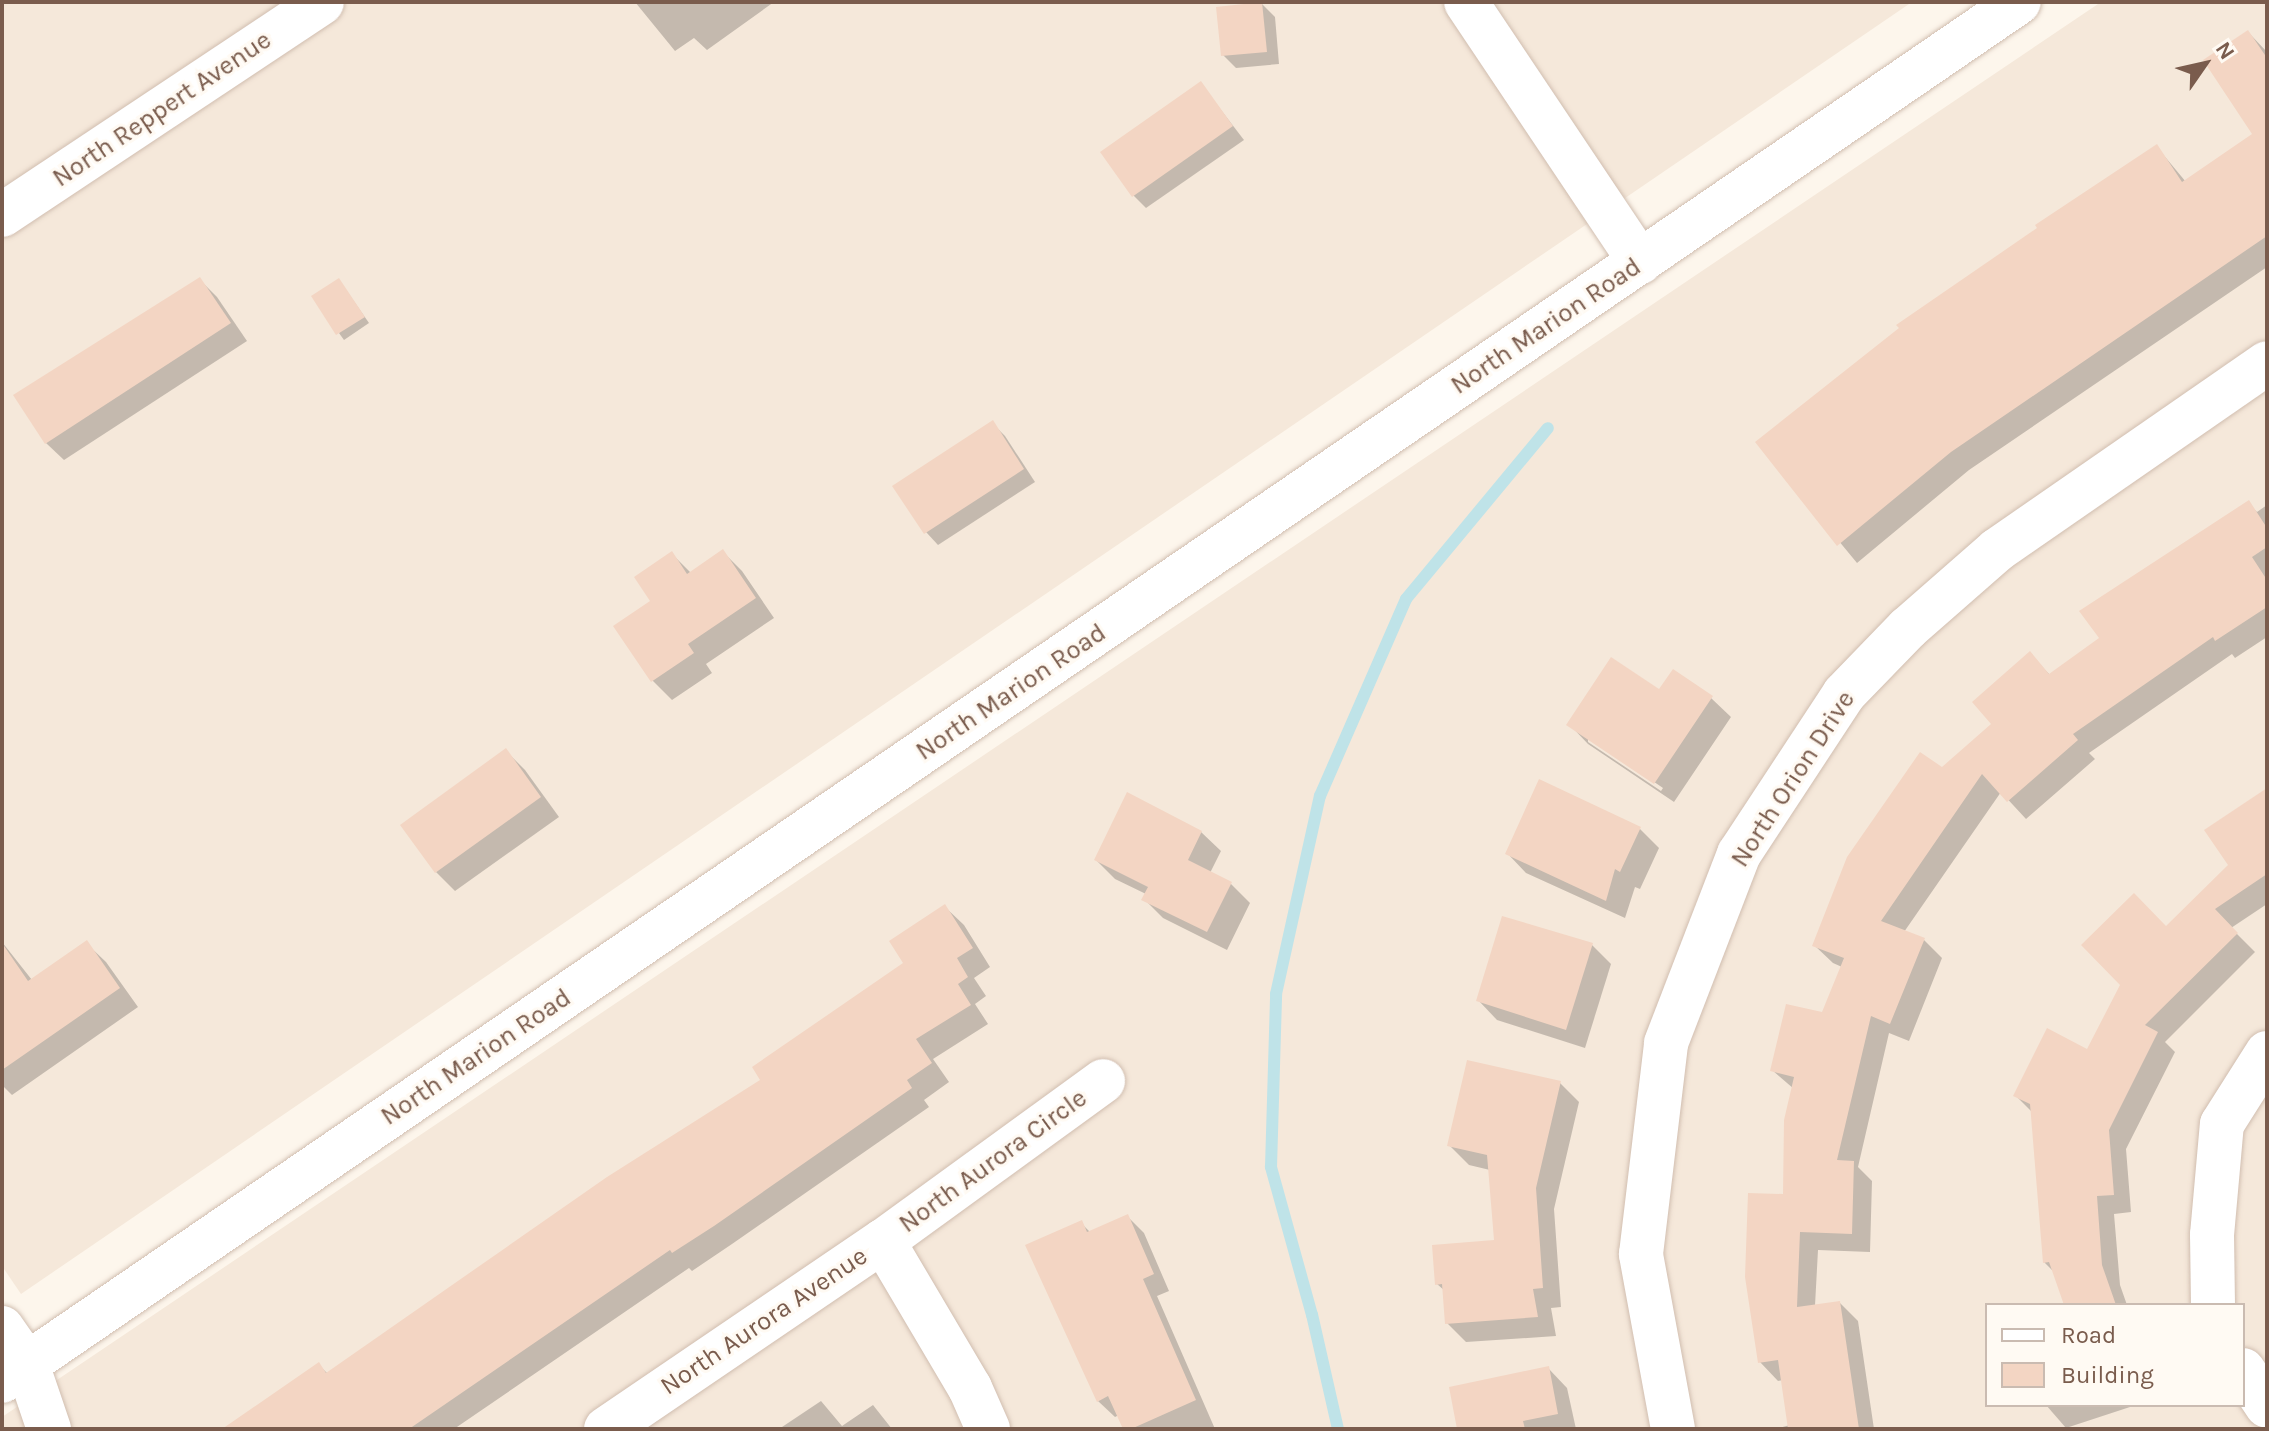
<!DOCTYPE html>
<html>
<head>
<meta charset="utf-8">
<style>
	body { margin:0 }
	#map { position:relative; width:2269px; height:1431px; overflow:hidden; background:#fdf6ec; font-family:Karla,sans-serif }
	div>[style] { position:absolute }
	.residential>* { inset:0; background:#f5e8da }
	.shadow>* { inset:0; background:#0003 }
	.stream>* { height:12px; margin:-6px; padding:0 6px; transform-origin:6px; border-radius:6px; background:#bfe3e8 }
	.building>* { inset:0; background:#f3d5c3 }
	.roads { filter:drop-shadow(0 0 2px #d1beb0) drop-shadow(0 0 2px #d1beb0) }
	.minor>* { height:44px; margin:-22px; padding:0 22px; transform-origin:22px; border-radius:22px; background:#fff }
	.secondary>* { height:44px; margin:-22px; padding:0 22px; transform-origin:22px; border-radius:22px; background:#fff }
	span { translate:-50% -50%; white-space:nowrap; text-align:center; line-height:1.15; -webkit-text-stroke:6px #fffaf3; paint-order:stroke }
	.street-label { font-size:26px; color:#7a5c4d }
	.frame { position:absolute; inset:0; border:4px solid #7a5c4d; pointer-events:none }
	.legend { position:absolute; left:1985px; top:1303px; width:260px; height:104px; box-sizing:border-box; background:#fffaf3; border:2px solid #cabbb1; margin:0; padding:10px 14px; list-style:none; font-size:24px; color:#7a5c4d }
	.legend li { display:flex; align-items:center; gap:16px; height:40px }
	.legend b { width:40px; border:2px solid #cabbb1 }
	.north { position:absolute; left:2165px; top:24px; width:80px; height:80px; -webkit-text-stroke:6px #fffaf3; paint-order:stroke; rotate:56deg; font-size:22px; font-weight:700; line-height:32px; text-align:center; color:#7a5c4d }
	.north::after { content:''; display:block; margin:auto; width:28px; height:36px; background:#7a5c4d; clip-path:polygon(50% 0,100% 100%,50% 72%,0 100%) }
</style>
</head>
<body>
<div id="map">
	<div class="residential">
		<div style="clip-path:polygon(2px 2px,1912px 2px,21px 1294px,2px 1266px)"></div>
		<div style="clip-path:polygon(evenodd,2101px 2px,2267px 2px,2267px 1429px,2px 1429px,2px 1417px,2101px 2px,1987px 1305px,2243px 1305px,2243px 1405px,1987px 1405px,1987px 1305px)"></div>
	</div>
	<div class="shadow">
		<div style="clip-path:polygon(635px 2px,774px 2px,707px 50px,694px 38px,675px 51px)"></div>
		<div style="clip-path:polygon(1262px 4px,1275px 17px,1279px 64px,1236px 68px,1223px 55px)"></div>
		<div style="clip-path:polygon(2248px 32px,2267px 52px,2267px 267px,1969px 470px,1857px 563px,1758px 443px,2156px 146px,2186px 182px,2255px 135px)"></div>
		<div style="clip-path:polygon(1201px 84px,1244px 140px,1146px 208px,1133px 195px)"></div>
		<div style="clip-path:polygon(200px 280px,217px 297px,247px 341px,64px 460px,46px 443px)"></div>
		<div style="clip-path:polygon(339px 280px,369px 323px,344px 340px,313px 297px)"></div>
		<div style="clip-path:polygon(992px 423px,1005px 436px,1035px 482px,938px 545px,926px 532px)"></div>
		<div style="clip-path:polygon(2248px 503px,2257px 512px,2267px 505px,2267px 637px,2235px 658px,2232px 654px,2089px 753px,2095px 759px,2026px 819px,2001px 792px,1904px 932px,1924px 940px,1942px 958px,1909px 1041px,1889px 1033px,1858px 1167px,1872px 1181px,1870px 1252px,1818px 1250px,1815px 1306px,1840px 1303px,1858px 1321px,1874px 1429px,1775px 1429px,1790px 1425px,1783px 1380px,1778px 1381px,1760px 1362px,1785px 1197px,1794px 1089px,1772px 1070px,1823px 1014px,1842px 967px,1833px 963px,1814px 945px,1942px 770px,1993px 724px,2030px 654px,2050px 675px,2101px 639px)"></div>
		<div style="clip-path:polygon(723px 552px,742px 571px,774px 618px,706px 664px,712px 673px,672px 700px,652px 680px,653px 601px,672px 554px,691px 573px)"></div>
		<div style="clip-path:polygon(evenodd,1711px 698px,1731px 717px,1674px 802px,1588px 744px,1569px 724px,1711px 698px,1588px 737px,1663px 788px,1661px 791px,1588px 742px,1588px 737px)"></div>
		<div style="clip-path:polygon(506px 751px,525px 770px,559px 817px,455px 891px,436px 872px)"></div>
		<div style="clip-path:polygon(2267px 789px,2267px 904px,2231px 928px,2255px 952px,2165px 1042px,2175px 1052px,2126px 1149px,2131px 1212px,2114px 1214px,2120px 1285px,2127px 1305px,2066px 1305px,2055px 1273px,2044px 1262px,2033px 1113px,2015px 1095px,2087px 1051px,2166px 928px,2231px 865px)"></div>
		<div style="clip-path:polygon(1639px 828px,1659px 848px,1640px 889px,1635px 887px,1625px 918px,1526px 873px,1507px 853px)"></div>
		<div style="clip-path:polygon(1201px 832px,1221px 851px,1210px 873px,1231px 884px,1250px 903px,1227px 950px,1163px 918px,1144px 899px,1146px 894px,1115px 879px,1096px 860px)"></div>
		<div style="clip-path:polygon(945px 907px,964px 925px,990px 967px,974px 978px,986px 996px,975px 1004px,988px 1024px,933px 1059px,949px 1082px,924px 1100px,929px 1107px,732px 1244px,692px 1271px,689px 1268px,454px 1429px,225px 1429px,319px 1365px,328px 1374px,763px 1080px,906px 963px)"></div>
		<div style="clip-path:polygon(2px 942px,32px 980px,86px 943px,106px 962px,138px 1007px,12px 1095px,2px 1085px)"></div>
		<div style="clip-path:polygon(1592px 945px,1611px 964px,1585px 1048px,1497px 1020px,1478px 1000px)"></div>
		<div style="clip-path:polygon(1560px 1083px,1579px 1102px,1554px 1209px,1561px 1307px,1551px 1308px,1556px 1336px,1466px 1342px,1447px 1323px,1445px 1291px,1437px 1284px,1496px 1242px,1490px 1170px,1469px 1165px,1449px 1145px)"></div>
		<div style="clip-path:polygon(1128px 1217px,1144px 1233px,1169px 1291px,1157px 1296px,1215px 1429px,1125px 1429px,1119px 1415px,1115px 1417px,1098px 1401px,1081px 1223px,1091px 1233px)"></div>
		<div style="clip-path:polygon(1548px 1368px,1567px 1388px,1576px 1429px,1459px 1429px)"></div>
		<div style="clip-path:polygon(821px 1401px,842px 1426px,873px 1405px,892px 1429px,779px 1429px)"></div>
		<div style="clip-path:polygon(2046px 1405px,2129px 1405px,2130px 1407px,2066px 1428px)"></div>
	</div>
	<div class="stream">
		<div style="left:1338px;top:1429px;width:117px;rotate:-102.8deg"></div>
		<div style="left:1312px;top:1315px;width:154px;rotate:-105.5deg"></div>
		<div style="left:1271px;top:1167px;width:173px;rotate:-88.3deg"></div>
		<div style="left:1276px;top:994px;width:203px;rotate:-77.5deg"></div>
		<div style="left:1320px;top:796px;width:215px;rotate:-66.4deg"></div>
		<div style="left:1406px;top:599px;width:222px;rotate:-50.3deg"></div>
	</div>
	<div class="building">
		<div style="clip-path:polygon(1262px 2px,1267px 52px,1221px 56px,1216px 7px)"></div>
		<div style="clip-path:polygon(2248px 30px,2267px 58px,2267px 236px,1951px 452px,1837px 546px,1755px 442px,1899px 328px,1896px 325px,2037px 228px,2035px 225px,2157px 144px,2182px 182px,2252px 134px,2203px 60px)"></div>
		<div style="clip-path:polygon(1201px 81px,1233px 126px,1132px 197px,1100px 152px)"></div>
		<div style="clip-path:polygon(200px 277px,231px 323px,45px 444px,13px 395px)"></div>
		<div style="clip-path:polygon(339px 278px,365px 317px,336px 335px,311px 296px)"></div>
		<div style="clip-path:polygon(993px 420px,1024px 469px,924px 534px,892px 486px)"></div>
		<div style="clip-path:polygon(2249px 500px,2267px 528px,2267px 547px,2252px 557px,2267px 580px,2267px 607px,2215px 641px,2213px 637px,2073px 734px,2078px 740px,2007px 802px,1982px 774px,1881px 921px,1925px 938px,1890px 1024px,1871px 1016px,1837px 1160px,1854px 1161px,1852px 1234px,1800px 1232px,1797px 1307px,1840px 1301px,1859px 1429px,1788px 1429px,1778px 1360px,1758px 1363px,1745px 1277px,1748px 1193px,1783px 1194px,1784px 1120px,1794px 1077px,1770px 1071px,1786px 1004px,1822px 1012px,1844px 958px,1812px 946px,1847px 857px,1920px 752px,1942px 767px,1991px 724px,1972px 702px,2030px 651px,2049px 674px,2099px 638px,2079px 611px)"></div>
		<div style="clip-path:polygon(723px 549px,756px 598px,688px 644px,694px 653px,651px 682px,613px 626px,650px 601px,634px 577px,672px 551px,687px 574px)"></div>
		<div style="clip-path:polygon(1611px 657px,1659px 689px,1673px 669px,1713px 696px,1654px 784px,1566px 725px)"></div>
		<div style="clip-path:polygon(506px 748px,541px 797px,435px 873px,400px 825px)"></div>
		<div style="clip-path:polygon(1539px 779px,1641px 827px,1620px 872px,1615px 869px,1606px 901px,1505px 854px)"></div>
		<div style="clip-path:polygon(2267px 788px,2267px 874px,2215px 909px,2238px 933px,2145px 1025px,2158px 1032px,2109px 1130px,2114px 1195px,2097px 1196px,2102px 1265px,2116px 1305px,2064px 1305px,2049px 1262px,2043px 1263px,2030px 1104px,2013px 1096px,2047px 1028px,2087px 1049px,2120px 985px,2081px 945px,2134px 893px,2166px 926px,2228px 865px,2204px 830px)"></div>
		<div style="clip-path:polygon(1127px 792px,1202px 831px,1188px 860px,1232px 882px,1207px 932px,1141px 900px,1148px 887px,1094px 860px)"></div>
		<div style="clip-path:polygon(945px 904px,973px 948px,957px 958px,968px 977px,958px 984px,971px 1005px,916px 1039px,932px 1063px,907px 1080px,912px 1088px,714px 1226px,672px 1253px,670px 1250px,409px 1429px,222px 1429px,319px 1362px,326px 1373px,607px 1177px,760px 1080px,752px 1067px,903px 963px,889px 941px)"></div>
		<div style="clip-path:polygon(1502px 916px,1593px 943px,1566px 1030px,1476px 1001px)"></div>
		<div style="clip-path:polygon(87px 940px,120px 988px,2px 1070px,2px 943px,28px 981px)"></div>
		<div style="clip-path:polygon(1467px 1060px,1561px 1081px,1536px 1188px,1543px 1288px,1533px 1289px,1538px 1317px,1445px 1324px,1442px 1284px,1435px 1285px,1432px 1245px,1494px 1240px,1487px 1155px,1447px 1146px)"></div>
		<div style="clip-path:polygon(1128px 1214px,1154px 1274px,1143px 1279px,1196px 1400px,1131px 1429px,1123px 1429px,1108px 1396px,1097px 1402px,1025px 1245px,1082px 1220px,1087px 1232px)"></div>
		<div style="clip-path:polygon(1549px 1366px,1558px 1414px,1523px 1421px,1525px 1429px,1457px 1429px,1449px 1387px)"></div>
	</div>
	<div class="roads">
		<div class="minor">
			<div style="left:1466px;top:2px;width:313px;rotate:56.2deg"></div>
			<div style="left:2px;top:215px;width:384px;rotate:-33.6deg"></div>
			<div style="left:883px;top:1241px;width:171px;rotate:59.4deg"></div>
			<div style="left:970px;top:1388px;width:45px;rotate:66.3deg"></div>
			<div style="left:2213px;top:1305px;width:70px;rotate:-90.8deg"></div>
			<div style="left:2212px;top:1235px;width:111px;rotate:-84.9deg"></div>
			<div style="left:2222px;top:1124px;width:84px;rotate:-57.6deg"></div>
			<div style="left:2px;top:1328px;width:44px;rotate:55.2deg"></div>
			<div style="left:27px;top:1364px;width:69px;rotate:71.3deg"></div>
			<div style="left:2243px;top:1370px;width:43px;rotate:56.3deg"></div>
			<div style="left:606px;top:1429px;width:335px;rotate:-34.2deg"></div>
			<div style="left:883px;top:1241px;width:272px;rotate:-36deg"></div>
			<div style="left:1673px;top:1429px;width:178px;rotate:-100.4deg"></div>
			<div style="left:1641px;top:1254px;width:212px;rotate:-83.2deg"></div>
			<div style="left:1666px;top:1043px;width:203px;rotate:-68.9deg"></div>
			<div style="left:1739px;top:854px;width:191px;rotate:-56.7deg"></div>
			<div style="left:1844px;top:694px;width:92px;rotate:-45.9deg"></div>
			<div style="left:1908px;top:628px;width:118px;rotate:-41.2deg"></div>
			<div style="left:1997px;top:550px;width:328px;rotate:-34.7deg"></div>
		</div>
		<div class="secondary">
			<div style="left:2px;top:1381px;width:2443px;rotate:-34.36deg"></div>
		</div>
	</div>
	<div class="street-label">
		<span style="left:162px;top:109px;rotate:-34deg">North Reppert Avenue</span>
		<span style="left:1546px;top:326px;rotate:-34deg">North Marion Road</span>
		<span style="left:1011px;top:692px;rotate:-34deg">North Marion Road</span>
		<span style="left:1793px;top:779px;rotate:-57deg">North Orion Drive</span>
		<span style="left:476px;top:1057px;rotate:-34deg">North Marion Road</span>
		<span style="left:993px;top:1161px;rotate:-36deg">North Aurora Circle</span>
		<span style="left:764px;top:1321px;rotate:-34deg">North Aurora Avenue</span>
	</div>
	<div class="frame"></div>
	<ul class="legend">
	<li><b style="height:10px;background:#fff"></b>Road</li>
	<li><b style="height:22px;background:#f3d5c3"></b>Building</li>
	</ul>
	<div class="north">N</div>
</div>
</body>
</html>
